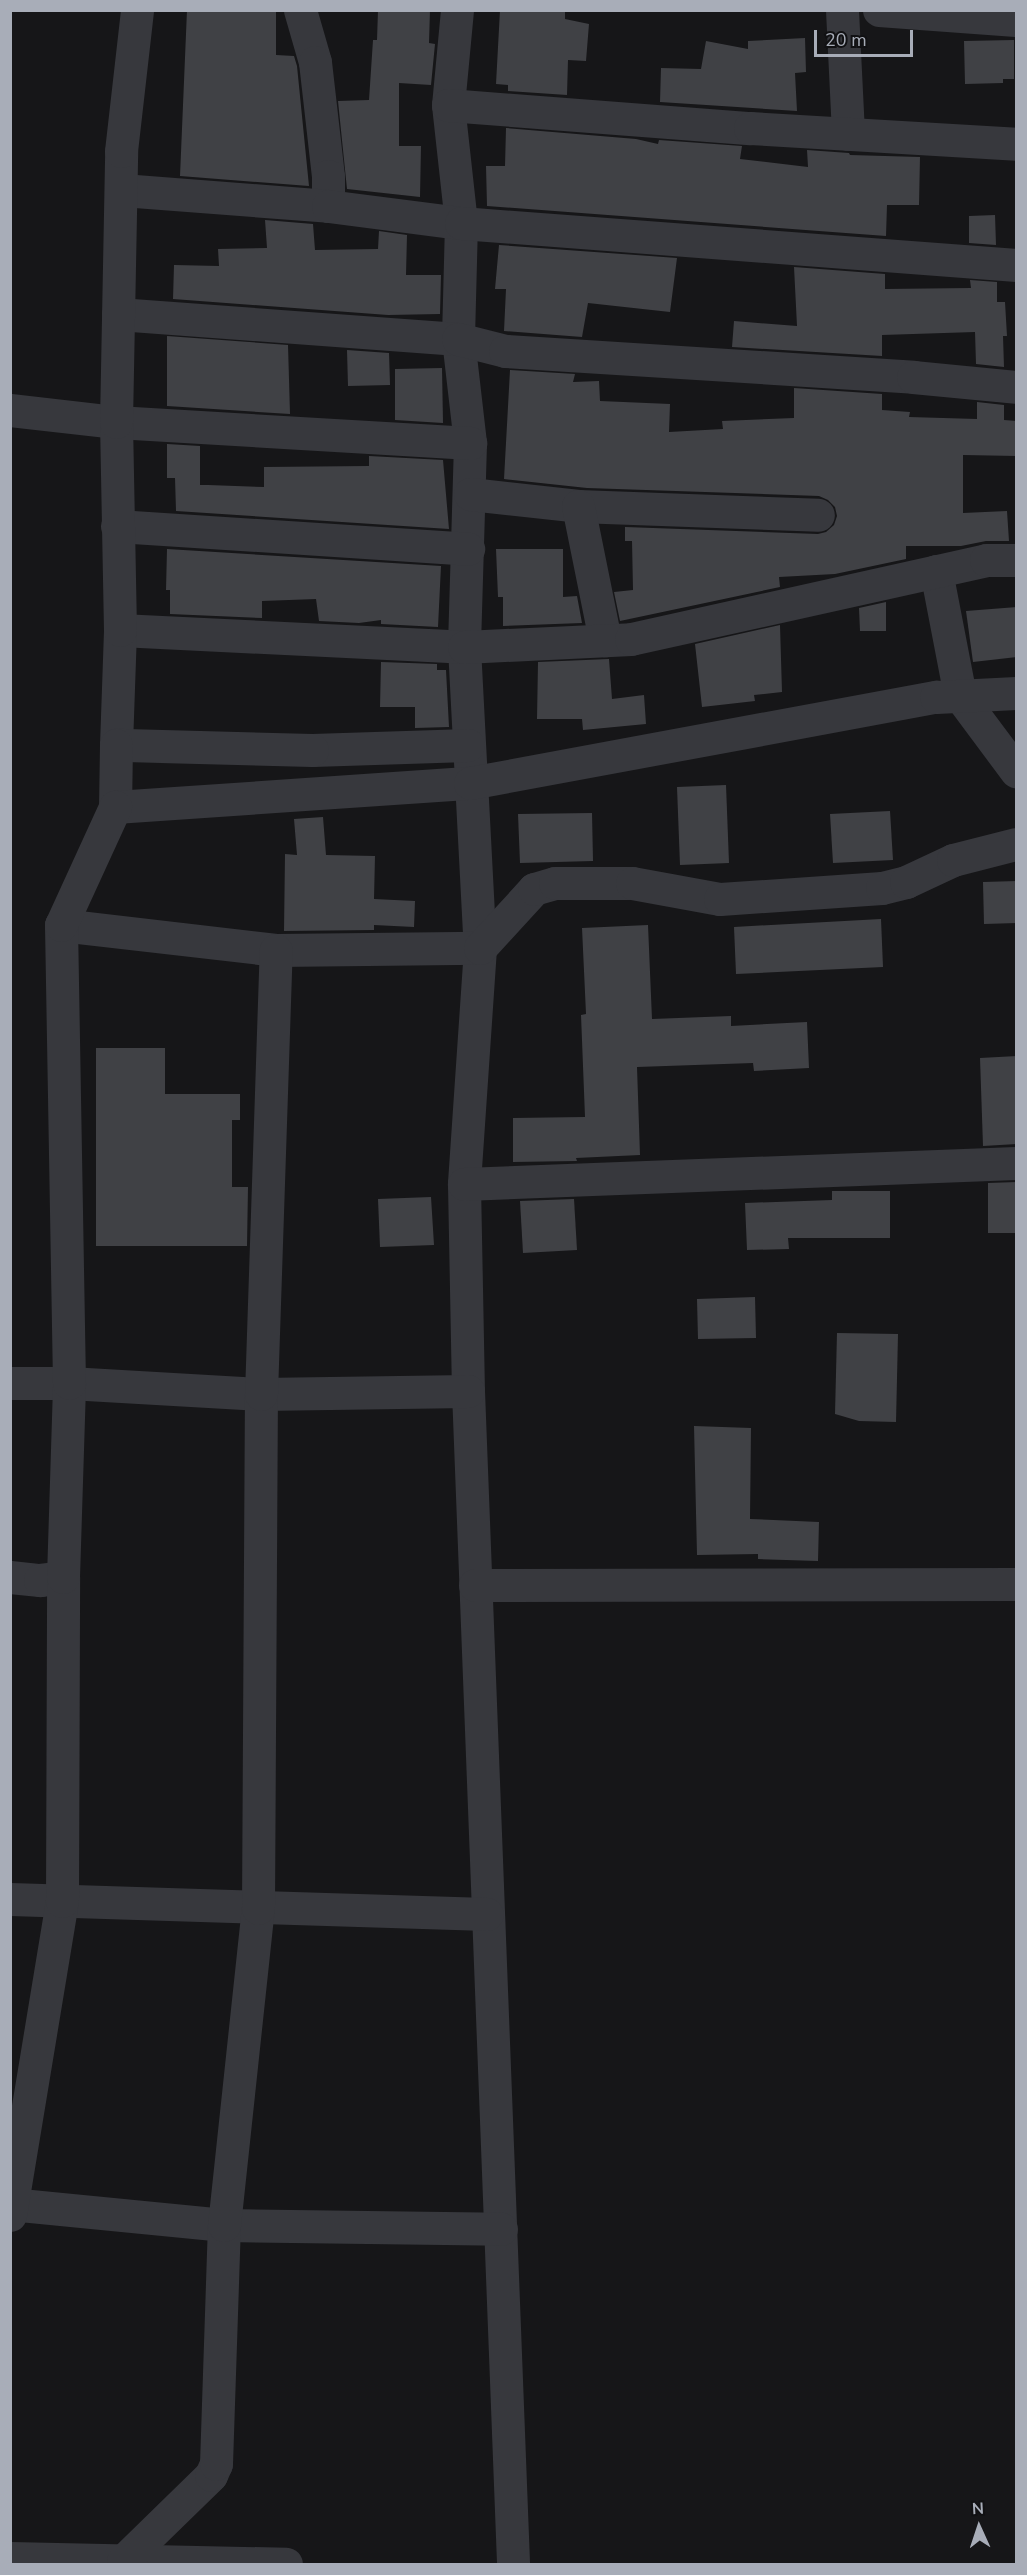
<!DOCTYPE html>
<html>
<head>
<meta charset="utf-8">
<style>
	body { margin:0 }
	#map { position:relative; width:1027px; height:2575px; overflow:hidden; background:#161618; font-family:"Nunito Sans",sans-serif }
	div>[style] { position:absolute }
	.building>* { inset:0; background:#404145 }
	.minor>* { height:33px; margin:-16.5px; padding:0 16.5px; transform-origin:16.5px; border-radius:16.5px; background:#37383d }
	span { translate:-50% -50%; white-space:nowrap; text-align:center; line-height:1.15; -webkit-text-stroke:5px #111113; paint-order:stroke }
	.frame { position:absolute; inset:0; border:12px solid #a8adb8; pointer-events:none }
	.north { position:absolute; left:949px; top:2497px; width:60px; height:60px; -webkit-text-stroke:4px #111113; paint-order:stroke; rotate:357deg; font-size:16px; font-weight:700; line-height:24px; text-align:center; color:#a8adb8 }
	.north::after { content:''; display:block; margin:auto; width:21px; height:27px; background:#a8adb8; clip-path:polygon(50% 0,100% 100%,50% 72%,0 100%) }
	.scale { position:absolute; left:814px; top:30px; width:99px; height:27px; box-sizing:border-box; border:3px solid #a8adb8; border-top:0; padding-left:8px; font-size:18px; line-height:21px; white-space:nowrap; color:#a8adb8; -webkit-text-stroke:4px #111113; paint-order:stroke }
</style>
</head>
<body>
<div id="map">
	<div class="building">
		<div style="clip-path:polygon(187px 10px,276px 10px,276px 55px,294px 56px,297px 66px,309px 186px,180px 176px)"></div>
		<div style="clip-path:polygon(378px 10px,430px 10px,429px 43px,435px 44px,431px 85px,399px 83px,399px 146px,421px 146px,420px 197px,347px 189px,338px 101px,369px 100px,373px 40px,377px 40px)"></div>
		<div style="clip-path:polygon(500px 10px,565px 10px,565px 19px,589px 24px,586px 61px,568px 60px,567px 95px,508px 91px,508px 85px,496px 84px)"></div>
		<div style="clip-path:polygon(805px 38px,806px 72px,795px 73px,797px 111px,660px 102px,661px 68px,701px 69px,706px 41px,748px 49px,748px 41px)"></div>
		<div style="clip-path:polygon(1014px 40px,1014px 79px,1003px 79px,1003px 83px,965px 84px,964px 41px)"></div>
		<div style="clip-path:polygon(506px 128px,636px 139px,658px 144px,659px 140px,742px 146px,740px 159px,808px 167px,807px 150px,849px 153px,850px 155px,920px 157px,919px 205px,887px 205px,886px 236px,487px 206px,486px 166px,505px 166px)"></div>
		<div style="clip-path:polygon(995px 215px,996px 245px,969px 243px,969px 216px)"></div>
		<div style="clip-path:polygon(265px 220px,313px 224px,315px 250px,378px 249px,379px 231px,407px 235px,406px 275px,441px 275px,440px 314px,388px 315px,173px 299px,174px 265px,219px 266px,218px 249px,267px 248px)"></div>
		<div style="clip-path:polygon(499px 245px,677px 258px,670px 312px,588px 303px,582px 337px,504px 331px,506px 289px,495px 289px)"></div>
		<div style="clip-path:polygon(794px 267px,885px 274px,885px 289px,971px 288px,970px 280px,997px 282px,997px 302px,1005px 302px,1007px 336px,1003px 336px,1004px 367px,976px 364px,975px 332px,882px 335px,882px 356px,732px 347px,734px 321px,797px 326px)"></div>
		<div style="clip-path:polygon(167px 336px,288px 345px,290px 414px,167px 406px)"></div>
		<div style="clip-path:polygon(347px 350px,389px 353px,390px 385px,348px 386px)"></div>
		<div style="clip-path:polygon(442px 368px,443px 423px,395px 420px,395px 369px)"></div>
		<div style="clip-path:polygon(510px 370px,575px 374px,573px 382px,599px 381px,600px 401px,670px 404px,669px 432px,723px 429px,722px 421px,794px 418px,794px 388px,882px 394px,882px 410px,910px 412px,909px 417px,977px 419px,977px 402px,1004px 405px,1004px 420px,1017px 421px,1017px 456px,963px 455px,963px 513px,1007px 511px,1009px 541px,986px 541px,961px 546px,906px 546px,906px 559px,835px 574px,779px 577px,780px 587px,620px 621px,614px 592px,633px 590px,632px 541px,625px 541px,625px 527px,818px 534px,826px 532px,834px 525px,837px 516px,835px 507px,828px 500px,819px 496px,587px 488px,504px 479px)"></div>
		<div style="clip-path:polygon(167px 444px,200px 446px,200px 485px,208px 485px,264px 487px,264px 467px,369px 466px,369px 456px,443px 460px,449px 529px,176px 511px,175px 478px,167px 478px)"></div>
		<div style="clip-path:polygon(167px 549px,441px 566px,438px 627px,381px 624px,381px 620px,359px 623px,319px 621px,316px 599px,262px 601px,262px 618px,170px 614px,170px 590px,166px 590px)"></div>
		<div style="clip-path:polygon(496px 549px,563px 549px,563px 597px,577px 596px,582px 623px,503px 626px,503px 597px,498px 597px)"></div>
		<div style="clip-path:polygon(886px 602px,886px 631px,860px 631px,859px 608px)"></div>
		<div style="clip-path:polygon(1017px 607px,1017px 657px,973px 662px,966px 611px)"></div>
		<div style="clip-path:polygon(780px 625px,782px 692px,754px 695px,755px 701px,702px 707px,695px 644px)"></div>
		<div style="clip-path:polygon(609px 659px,612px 699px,644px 695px,646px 724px,583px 730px,582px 719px,537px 719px,538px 662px)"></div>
		<div style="clip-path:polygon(381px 662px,437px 664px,437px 670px,446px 670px,449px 727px,415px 728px,415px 707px,380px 707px)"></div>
		<div style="clip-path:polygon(726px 785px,729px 863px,680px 865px,677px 787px)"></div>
		<div style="clip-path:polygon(890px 811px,893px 860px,833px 863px,830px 814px)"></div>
		<div style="clip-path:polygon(592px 813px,593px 861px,520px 863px,518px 814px)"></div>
		<div style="clip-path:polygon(323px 817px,326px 855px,375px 856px,374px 899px,415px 901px,414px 927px,374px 925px,374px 930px,284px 931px,285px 854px,297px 855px,294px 819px)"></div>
		<div style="clip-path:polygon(1017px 881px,1017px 923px,984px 924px,983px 882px)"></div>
		<div style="clip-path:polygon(881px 919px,883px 967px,736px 974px,734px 927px)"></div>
		<div style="clip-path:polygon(648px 925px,652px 1019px,731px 1016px,731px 1026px,807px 1022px,809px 1068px,754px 1071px,753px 1063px,637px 1067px,640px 1155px,576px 1158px,577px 1161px,513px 1162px,513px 1118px,585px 1117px,581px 1015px,586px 1014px,582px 928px)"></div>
		<div style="clip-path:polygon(96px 1048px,165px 1048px,165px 1094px,240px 1094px,240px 1120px,232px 1120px,232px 1187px,248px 1187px,247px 1246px,96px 1246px)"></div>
		<div style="clip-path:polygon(1017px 1056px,1017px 1144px,983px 1146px,980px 1058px)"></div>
		<div style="clip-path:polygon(1017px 1182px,1017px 1233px,988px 1233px,988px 1183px)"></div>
		<div style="clip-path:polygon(832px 1191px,890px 1191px,890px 1238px,788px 1238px,789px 1249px,747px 1250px,745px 1203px,832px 1200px)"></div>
		<div style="clip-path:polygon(431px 1197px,434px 1245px,380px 1247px,378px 1199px)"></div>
		<div style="clip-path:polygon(574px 1199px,577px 1250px,523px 1253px,520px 1201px)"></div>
		<div style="clip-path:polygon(755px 1297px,756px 1338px,698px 1339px,697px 1299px)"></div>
		<div style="clip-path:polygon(837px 1333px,898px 1334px,896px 1422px,859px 1421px,835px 1414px)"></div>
		<div style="clip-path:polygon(694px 1426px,751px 1428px,750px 1519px,819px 1522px,818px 1561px,758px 1559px,758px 1554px,697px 1555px)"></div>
	</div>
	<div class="minor">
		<div style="left:300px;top:10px;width:54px;rotate:73.9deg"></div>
		<div style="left:315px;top:62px;width:115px;rotate:83.5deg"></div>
		<div style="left:328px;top:176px;width:30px;rotate:90deg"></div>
		<div style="left:457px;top:10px;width:95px;rotate:95.4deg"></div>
		<div style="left:448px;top:105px;width:119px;rotate:83.7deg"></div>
		<div style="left:461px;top:223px;width:116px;rotate:91.5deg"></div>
		<div style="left:458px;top:339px;width:105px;rotate:83.4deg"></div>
		<div style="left:470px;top:443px;width:204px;rotate:91.7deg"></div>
		<div style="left:464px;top:647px;width:301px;rotate:87deg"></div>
		<div style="left:480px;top:948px;width:237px;rotate:93.9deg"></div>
		<div style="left:464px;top:1184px;width:207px;rotate:88.9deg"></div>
		<div style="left:468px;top:1391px;width:1174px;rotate:87.8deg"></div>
		<div style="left:842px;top:10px;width:124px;rotate:87.2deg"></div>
		<div style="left:879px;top:10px;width:137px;rotate:4.2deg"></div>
		<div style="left:448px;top:105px;width:303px;rotate:4.4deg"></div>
		<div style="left:750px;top:128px;width:266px;rotate:3.4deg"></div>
		<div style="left:122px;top:190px;width:207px;rotate:4.4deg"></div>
		<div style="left:328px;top:206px;width:134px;rotate:7.3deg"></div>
		<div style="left:461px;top:223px;width:557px;rotate:4.33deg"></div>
		<div style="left:118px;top:314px;width:341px;rotate:4.2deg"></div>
		<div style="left:458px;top:339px;width:49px;rotate:14.3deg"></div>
		<div style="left:505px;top:351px;width:409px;rotate:3.6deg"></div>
		<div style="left:913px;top:377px;width:103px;rotate:5.5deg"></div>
		<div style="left:10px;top:410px;width:107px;rotate:6.5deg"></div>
		<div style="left:116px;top:422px;width:355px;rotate:3.4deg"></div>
		<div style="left:470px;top:494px;width:109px;rotate:6.3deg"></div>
		<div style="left:578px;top:506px;width:240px;rotate:2.1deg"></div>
		<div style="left:578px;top:506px;width:137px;rotate:78.6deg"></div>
		<div style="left:117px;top:526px;width:352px;rotate:3.7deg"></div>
		<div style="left:936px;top:571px;width:127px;rotate:79.1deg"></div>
		<div style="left:960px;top:696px;width:94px;rotate:53.3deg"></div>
		<div style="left:120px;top:630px;width:344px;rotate:2.8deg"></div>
		<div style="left:464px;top:647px;width:167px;rotate:-2.7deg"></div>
		<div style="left:631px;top:639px;width:364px;rotate:-12.5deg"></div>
		<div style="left:986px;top:560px;width:30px"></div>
		<div style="left:116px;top:745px;width:115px;rotate:-88deg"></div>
		<div style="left:120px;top:630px;width:208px;rotate:-91.1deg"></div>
		<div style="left:116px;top:422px;width:271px;rotate:-88.9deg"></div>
		<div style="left:121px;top:151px;width:142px;rotate:-83.5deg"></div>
		<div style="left:468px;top:745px;width:156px;rotate:178.2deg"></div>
		<div style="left:312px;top:750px;width:196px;rotate:-178.5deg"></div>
		<div style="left:116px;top:745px;width:62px;rotate:90.9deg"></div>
		<div style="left:115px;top:807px;width:356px;rotate:-3.9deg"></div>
		<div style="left:470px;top:783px;width:474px;rotate:-10.5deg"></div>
		<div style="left:936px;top:697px;width:80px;rotate:-2.9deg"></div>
		<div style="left:61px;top:925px;width:216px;rotate:6.6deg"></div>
		<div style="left:276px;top:950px;width:204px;rotate:-0.6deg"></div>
		<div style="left:480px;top:948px;width:80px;rotate:-47.5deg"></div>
		<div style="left:534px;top:889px;width:22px;rotate:-16deg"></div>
		<div style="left:555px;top:883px;width:77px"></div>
		<div style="left:632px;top:883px;width:89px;rotate:10.3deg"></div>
		<div style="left:720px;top:899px;width:162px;rotate:-3.9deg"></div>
		<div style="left:882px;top:888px;width:25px;rotate:-14deg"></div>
		<div style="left:906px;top:882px;width:52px;rotate:-25.1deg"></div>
		<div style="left:953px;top:860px;width:65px;rotate:-14.3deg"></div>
		<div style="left:464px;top:1184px;width:552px;rotate:-2.18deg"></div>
		<div style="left:10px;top:1383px;width:59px"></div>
		<div style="left:69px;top:1383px;width:192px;rotate:3.3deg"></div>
		<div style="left:261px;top:1394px;width:207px;rotate:-0.8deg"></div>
		<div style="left:10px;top:1577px;width:30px;rotate:6deg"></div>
		<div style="left:40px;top:1580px;width:23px;rotate:-7deg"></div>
		<div style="left:475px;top:1585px;width:541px;rotate:-0.11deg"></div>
		<div style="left:10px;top:1899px;width:477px;rotate:1.8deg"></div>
		<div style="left:10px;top:2204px;width:215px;rotate:5.6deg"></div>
		<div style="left:224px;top:2225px;width:277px;rotate:0.8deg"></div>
		<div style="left:10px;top:2215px;width:318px;rotate:-80.6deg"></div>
		<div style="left:62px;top:1901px;width:324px;rotate:-89.8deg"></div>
		<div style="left:63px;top:1577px;width:194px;rotate:-88.2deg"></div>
		<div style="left:69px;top:1383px;width:458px;rotate:-91deg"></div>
		<div style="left:61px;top:925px;width:130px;rotate:-65.4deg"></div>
		<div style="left:10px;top:2558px;width:276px;rotate:1.2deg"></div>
		<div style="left:123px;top:2561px;width:123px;rotate:-44.3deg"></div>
		<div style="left:211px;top:2475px;width:12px;rotate:-66deg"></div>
		<div style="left:216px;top:2464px;width:239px;rotate:-88.1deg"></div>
		<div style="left:224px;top:2225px;width:319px;rotate:-83.9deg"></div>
		<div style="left:258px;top:1908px;width:514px;rotate:-89.67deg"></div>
		<div style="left:261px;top:1394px;width:444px;rotate:-88.1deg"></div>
	</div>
	<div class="frame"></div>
	<div class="north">N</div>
	<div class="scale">20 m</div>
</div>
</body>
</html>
